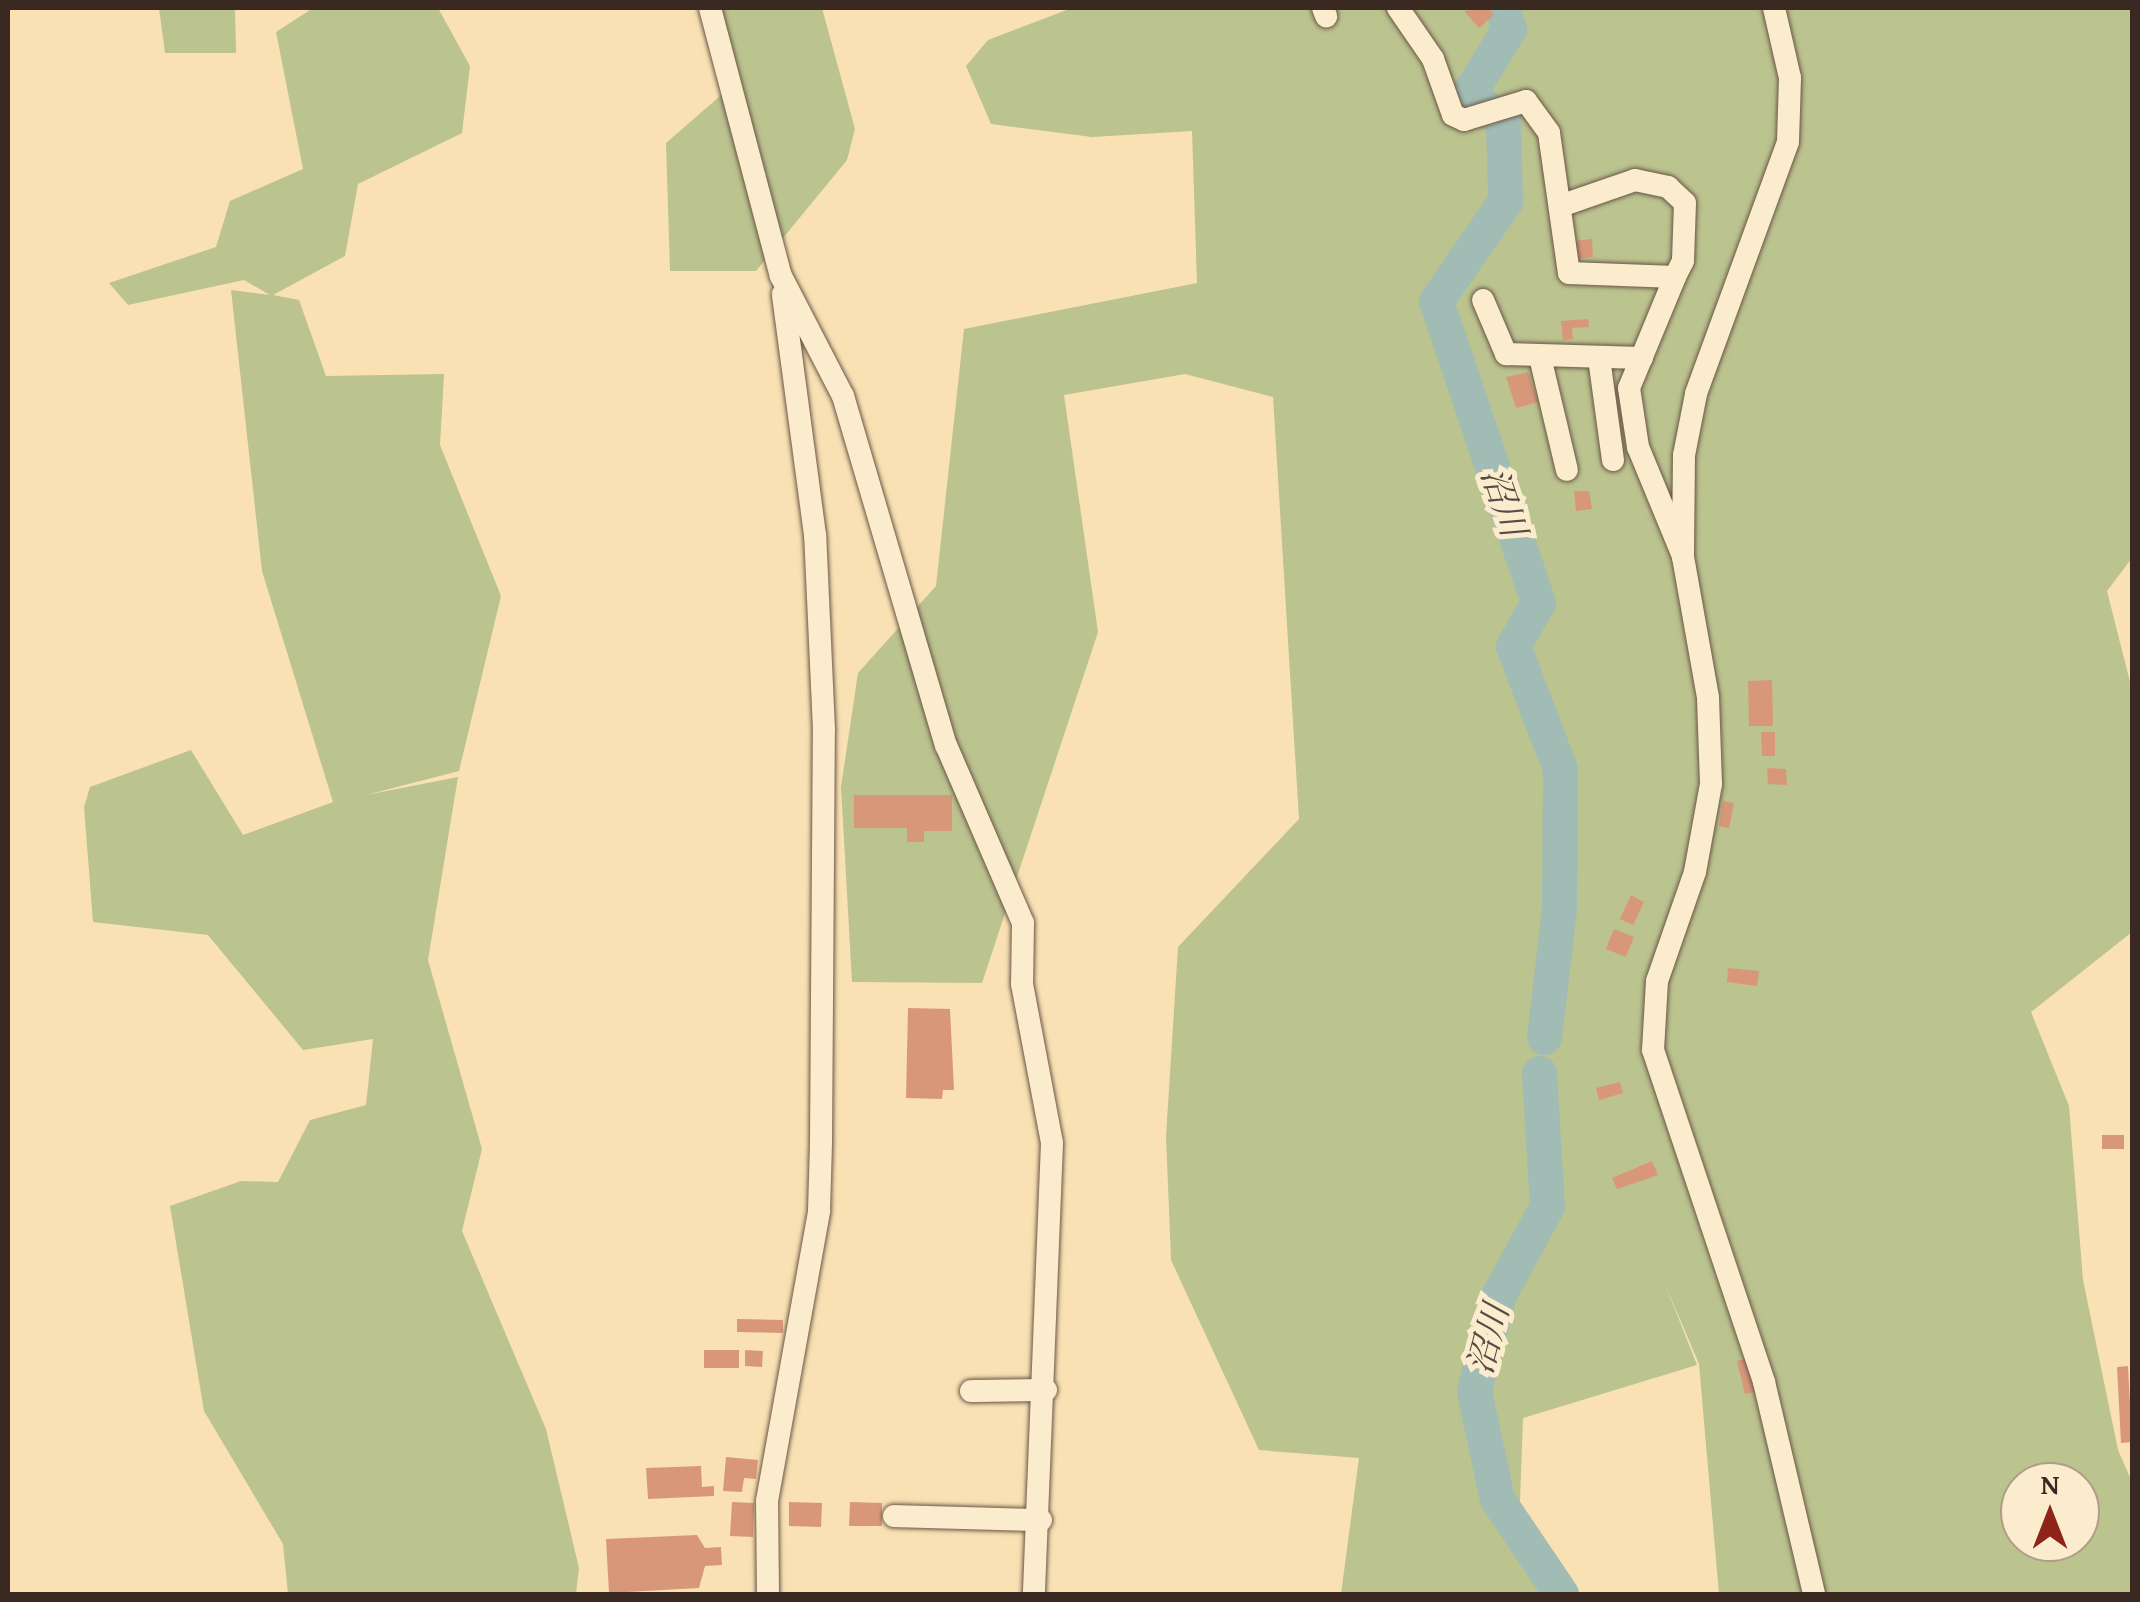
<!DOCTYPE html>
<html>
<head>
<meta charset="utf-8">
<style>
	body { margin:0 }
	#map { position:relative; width:2140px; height:1602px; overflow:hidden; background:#f9e1b4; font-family:"Gentium Book Plus","Noto Serif JP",serif }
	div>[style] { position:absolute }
	.green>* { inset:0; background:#bbc38f }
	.river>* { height:35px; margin:-17.5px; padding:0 17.5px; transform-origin:17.5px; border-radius:17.5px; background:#a0bcb5 }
	.building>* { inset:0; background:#d9977a }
	.roads { filter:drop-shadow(0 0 2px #6a5746) drop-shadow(0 0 2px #6a5746) }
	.minor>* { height:22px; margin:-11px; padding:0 11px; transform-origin:11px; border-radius:11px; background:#fbecce }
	span { translate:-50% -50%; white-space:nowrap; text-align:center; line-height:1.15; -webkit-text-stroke:10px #fbecce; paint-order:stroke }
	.water-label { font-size:35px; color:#544e46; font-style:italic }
	.frame { position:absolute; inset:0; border:10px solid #3a2921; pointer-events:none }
	.north { position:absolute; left:2000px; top:1462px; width:100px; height:100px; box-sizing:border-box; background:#fbecce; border:2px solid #ae9e89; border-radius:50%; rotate:0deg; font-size:28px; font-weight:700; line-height:40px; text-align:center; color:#3a2921 }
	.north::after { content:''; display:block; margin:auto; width:35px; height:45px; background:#8f2418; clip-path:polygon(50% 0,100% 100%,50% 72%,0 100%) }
</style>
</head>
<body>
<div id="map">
	<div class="green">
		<div style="clip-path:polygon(159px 8px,235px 8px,236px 53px,165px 53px)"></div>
		<div style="clip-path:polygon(313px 8px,438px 8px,470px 66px,462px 133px,358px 184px,345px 256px,273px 295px,299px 300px,326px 376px,444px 374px,440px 445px,501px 596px,459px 771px,366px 795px,458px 777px,428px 960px,482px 1149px,462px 1231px,546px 1429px,579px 1568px,576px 1594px,288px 1594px,283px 1544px,204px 1411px,170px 1206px,241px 1181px,278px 1182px,310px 1120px,366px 1105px,373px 1039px,303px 1050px,208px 935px,93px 922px,84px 807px,90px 787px,191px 750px,243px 835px,333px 802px,262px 571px,231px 290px,270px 295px,244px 280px,128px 305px,109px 283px,216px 247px,230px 201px,303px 169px,276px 32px)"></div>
		<div style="clip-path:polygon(718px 8px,822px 8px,855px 129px,847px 160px,756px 271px,670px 271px,666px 143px,734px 84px)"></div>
		<div style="clip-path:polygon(evenodd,1072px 8px,2132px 8px,2132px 558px,2107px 591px,2132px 690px,2132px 932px,2031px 1012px,2069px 1106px,2083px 1280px,2118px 1450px,2132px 1482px,2132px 1594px,1719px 1594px,1699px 1364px,1665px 1284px,1697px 1365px,1523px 1418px,1520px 1502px,1575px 1594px,1341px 1594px,1359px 1458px,1259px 1450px,1171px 1260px,1166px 1136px,1178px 947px,1299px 819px,1273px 397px,1185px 374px,1064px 395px,1098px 632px,982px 983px,852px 982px,841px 787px,858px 673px,936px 586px,964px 329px,1197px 283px,1192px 131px,1092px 137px,991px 124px,966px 66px,988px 40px,1072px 8px,2020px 1482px,2080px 1482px,2080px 1542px,2020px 1542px,2020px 1482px)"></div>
	</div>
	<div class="river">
		<div style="left:1502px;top:8px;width:22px;rotate:72deg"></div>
		<div style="left:1509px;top:29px;width:75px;rotate:122deg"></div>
		<div style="left:1469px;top:93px;width:45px;rotate:40.5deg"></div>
		<div style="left:1503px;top:122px;width:79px;rotate:88.5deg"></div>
		<div style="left:1505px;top:201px;width:121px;rotate:124.6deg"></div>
		<div style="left:1436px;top:301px;width:318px;rotate:71.3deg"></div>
		<div style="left:1538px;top:602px;width:51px;rotate:119.6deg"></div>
		<div style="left:1513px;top:646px;width:132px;rotate:69.1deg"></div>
		<div style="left:1560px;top:769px;width:140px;rotate:90.4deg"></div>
		<div style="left:1559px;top:909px;width:129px;rotate:96.7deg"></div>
		<div style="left:1539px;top:1073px;width:133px;rotate:86.6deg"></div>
		<div style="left:1547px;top:1206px;width:100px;rotate:118.6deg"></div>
		<div style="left:1499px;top:1294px;width:100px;rotate:104.5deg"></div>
		<div style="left:1474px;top:1391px;width:110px;rotate:78deg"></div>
		<div style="left:1497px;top:1499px;width:115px;rotate:56deg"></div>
	</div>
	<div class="building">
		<div style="clip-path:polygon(1489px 8px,1494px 15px,1479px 28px,1464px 11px)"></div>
		<div style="clip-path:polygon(1592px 239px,1593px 257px,1574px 259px,1572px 241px)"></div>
		<div style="clip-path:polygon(1588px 319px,1589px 327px,1572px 328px,1573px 339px,1563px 340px,1561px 321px)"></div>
		<div style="clip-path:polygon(1528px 372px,1538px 402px,1516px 408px,1506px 377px)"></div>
		<div style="clip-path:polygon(1574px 491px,1589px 491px,1592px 509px,1576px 511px)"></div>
		<div style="clip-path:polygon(1772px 680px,1773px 726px,1749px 726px,1748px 681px)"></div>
		<div style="clip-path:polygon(1761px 732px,1775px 732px,1775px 756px,1762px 756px)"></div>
		<div style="clip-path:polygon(1767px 768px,1786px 769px,1787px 785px,1768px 784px)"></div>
		<div style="clip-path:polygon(854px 795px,952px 795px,952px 831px,924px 831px,924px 842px,907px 842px,907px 828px,854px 828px)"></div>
		<div style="clip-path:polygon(1723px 801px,1734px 803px,1729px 828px,1719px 826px)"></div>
		<div style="clip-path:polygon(1631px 895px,1644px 902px,1633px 925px,1620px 919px)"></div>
		<div style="clip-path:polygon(1614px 929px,1634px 937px,1626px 957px,1606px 949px)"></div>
		<div style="clip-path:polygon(1728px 968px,1759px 971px,1757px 986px,1727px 982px)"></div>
		<div style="clip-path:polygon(908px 1008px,950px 1009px,954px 1090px,943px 1090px,942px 1099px,906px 1098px)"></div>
		<div style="clip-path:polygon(1620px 1082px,1623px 1093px,1599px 1100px,1596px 1088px)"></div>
		<div style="clip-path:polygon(2102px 1135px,2124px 1135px,2124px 1149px,2102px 1149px)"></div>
		<div style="clip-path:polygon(1652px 1161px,1658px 1175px,1617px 1189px,1612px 1178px)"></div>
		<div style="clip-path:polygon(737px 1319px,783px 1320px,783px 1333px,737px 1332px)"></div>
		<div style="clip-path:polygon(704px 1350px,739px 1350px,739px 1368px,704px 1368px)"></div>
		<div style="clip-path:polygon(745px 1350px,763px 1351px,762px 1367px,745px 1366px)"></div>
		<div style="clip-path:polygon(1747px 1359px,1754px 1392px,1745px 1394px,1737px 1361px)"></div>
		<div style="clip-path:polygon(2128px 1366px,2132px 1442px,2121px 1443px,2117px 1367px)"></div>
		<div style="clip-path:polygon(726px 1457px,758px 1460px,756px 1479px,744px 1478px,742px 1492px,723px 1491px)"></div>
		<div style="clip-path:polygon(701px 1466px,702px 1487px,714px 1486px,714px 1496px,648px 1499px,646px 1468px)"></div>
		<div style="clip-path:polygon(732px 1502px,754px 1503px,753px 1537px,730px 1536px)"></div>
		<div style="clip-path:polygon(789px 1502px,822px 1503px,821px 1527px,789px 1526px)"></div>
		<div style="clip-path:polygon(850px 1502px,882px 1503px,882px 1526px,849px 1526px)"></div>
		<div style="clip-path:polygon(697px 1535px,705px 1548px,721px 1547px,722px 1565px,705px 1566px,699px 1588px,609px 1593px,606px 1539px)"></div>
	</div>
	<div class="roads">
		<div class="minor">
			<div style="left:710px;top:8px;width:277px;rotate:75.2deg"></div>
			<div style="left:781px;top:276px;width:135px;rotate:62.7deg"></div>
			<div style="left:843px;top:396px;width:364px;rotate:73.6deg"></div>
			<div style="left:946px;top:745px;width:194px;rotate:66.6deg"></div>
			<div style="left:1023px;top:923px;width:61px;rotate:90.9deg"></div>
			<div style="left:1022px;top:984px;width:162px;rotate:79.3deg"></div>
			<div style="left:1052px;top:1143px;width:451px;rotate:92.3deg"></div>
			<div style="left:1323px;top:8px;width:9px;rotate:69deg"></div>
			<div style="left:1398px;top:8px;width:62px;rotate:55.5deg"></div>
			<div style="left:1433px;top:59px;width:59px;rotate:70.3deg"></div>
			<div style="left:1453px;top:115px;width:12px;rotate:24deg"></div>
			<div style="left:1464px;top:120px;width:65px;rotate:-17deg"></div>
			<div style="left:1526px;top:101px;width:39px;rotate:54deg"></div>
			<div style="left:1549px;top:133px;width:141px;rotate:81.9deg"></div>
			<div style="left:1569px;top:273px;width:106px;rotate:2.2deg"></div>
			<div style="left:1675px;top:277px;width:120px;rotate:112.5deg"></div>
			<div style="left:1629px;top:388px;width:60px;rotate:81.3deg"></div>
			<div style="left:1638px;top:447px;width:116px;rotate:67.6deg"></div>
			<div style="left:1774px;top:8px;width:72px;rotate:77.1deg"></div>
			<div style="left:1790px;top:78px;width:64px;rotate:91.8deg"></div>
			<div style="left:1788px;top:142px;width:268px;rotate:110.1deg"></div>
			<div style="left:1696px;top:394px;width:62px;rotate:101.1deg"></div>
			<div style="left:1684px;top:455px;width:102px;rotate:90.6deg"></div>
			<div style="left:1683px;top:557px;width:143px;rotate:79.9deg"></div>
			<div style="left:1708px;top:698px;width:86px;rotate:88deg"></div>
			<div style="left:1711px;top:784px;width:89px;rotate:100.3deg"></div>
			<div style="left:1695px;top:872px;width:115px;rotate:109.2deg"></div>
			<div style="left:1657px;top:981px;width:69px;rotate:93.3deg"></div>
			<div style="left:1653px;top:1050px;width:350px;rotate:71.5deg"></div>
			<div style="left:1764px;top:1382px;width:218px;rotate:76.7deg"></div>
			<div style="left:1563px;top:205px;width:76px;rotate:-19.1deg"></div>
			<div style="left:1635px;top:180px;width:34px;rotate:12deg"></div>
			<div style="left:1668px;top:187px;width:23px;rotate:43deg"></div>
			<div style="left:1685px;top:203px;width:58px;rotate:92deg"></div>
			<div style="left:1683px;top:261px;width:18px;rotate:117deg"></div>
			<div style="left:1483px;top:300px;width:59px;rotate:66.9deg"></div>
			<div style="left:1506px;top:354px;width:136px;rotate:1.7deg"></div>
			<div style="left:1540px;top:357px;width:116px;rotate:76.6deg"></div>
			<div style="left:1599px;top:358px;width:103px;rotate:82.2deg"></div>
			<div style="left:971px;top:1391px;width:75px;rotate:-0.8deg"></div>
			<div style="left:894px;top:1516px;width:147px;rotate:1.6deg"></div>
			<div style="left:768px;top:1594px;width:93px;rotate:-90.6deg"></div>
			<div style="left:767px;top:1501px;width:295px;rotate:-79.8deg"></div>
			<div style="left:819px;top:1211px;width:69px;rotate:-88.3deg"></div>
			<div style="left:821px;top:1142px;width:412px;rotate:-89.6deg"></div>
			<div style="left:824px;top:730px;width:195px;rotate:-92.6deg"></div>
			<div style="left:815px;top:535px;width:243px;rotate:-97.6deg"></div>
		</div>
	</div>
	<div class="water-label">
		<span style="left:1504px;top:502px;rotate:71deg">沼川</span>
		<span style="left:1488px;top:1339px;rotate:-75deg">沼川</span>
	</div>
	<div class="frame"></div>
	<div class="north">N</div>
</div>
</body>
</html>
